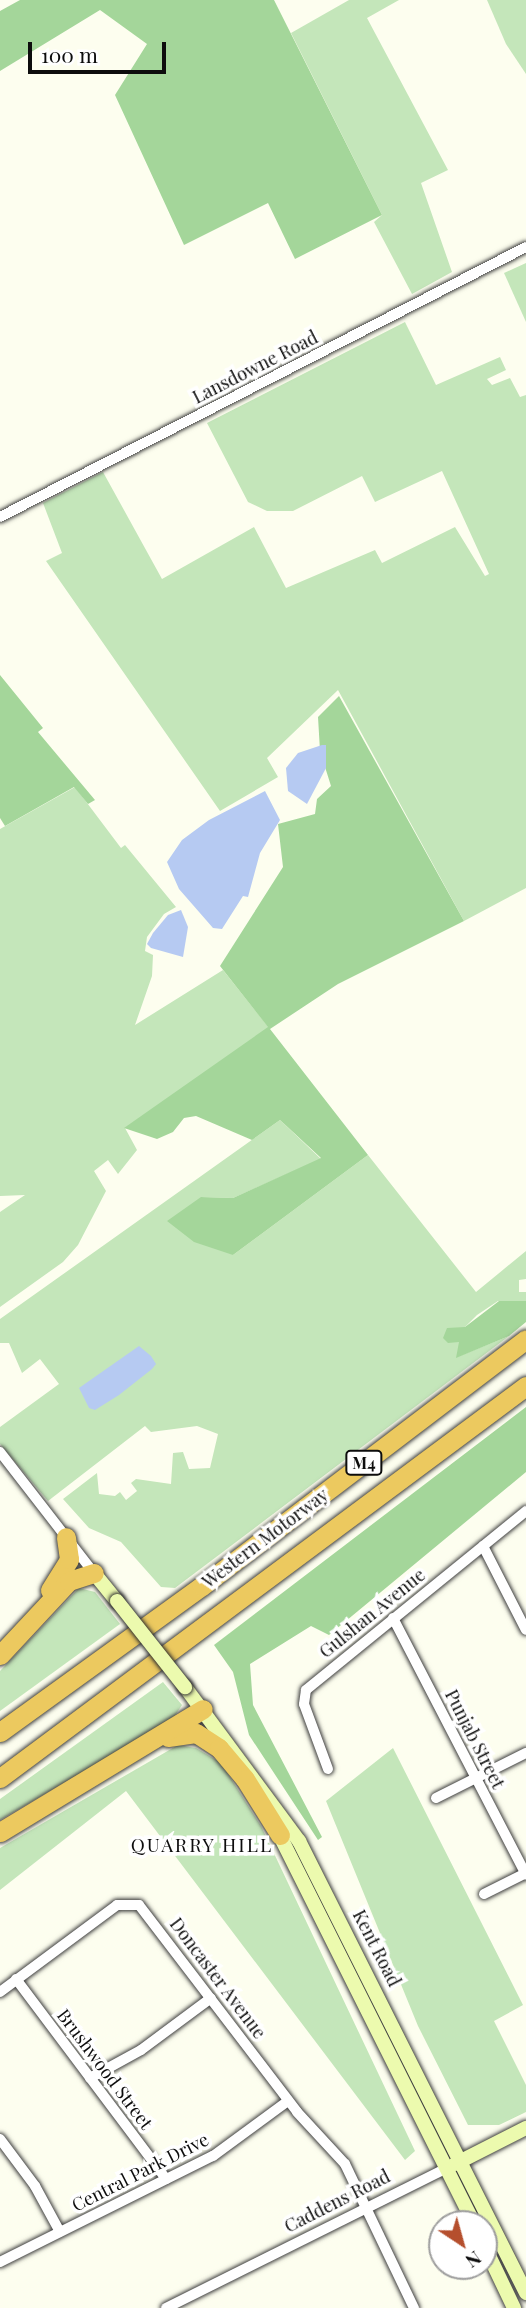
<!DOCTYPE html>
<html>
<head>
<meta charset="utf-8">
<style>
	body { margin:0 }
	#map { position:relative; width:526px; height:2308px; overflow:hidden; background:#fdfeef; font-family:"Playfair Display",serif }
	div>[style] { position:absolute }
	.green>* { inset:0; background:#c4e6ba }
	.forest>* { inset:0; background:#a4d69a }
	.water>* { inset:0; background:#b6caf2 }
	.roads { filter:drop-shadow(0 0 2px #404040) drop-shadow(0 0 2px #404040) }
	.street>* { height:10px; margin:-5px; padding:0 5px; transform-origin:5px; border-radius:5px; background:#fff }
	.secondary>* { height:14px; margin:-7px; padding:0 7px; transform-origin:7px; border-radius:7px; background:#ecfaae }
	.highway>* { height:19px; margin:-9.5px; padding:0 9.5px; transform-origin:9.5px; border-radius:9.5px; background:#ecc95f }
	.bridges { filter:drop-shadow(0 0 2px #2f2f2f) drop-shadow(0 0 2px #2f2f2f) }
	.secondary-bridge>* { height:14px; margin:-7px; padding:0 7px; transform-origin:7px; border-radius:7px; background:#ecfaae }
	span { translate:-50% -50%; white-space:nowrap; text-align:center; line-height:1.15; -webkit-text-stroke:7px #fff; paint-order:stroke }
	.shield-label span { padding:2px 5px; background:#fff; border:2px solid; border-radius:5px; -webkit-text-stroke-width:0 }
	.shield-label { font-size:16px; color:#0d0d0d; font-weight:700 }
	.street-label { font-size:18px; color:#0d0d0d }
	.neighbourhood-label { font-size:19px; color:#0d0d0d; letter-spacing:2px }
	.north { position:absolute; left:428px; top:2210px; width:70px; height:70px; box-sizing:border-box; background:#fff; border:2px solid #9e9e9e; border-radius:50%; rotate:144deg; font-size:19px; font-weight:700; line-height:28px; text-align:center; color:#0d0d0d }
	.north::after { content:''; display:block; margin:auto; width:24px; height:32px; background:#b54f2d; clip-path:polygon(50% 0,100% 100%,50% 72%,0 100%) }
	.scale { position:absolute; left:28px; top:42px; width:138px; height:32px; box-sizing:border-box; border:4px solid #0d0d0d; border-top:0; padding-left:9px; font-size:21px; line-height:24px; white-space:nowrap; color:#0d0d0d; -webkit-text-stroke:5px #fff; paint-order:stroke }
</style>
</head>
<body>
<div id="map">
	<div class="green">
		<div style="clip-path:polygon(349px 0,399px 0,367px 18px,448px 170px,421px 183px,452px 272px,412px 294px,374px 222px,382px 215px,291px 33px)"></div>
		<div style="clip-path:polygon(487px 0,526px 0,526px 74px,506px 44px)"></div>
		<div style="clip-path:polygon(526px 263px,526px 322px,504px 273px)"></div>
		<div style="clip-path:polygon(405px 322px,436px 385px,500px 357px,506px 370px,487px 379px,492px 385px,510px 378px,520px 397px,526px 395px,526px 888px,464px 921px,338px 690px,267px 758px,278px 777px,220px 811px,46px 561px,62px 553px,43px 503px,103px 472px,162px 579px,254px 527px,286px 588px,375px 550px,382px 563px,455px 527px,485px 576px,489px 574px,442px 471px,375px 502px,362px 476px,293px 511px,267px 511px,248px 502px,207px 423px)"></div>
		<div style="clip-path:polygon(75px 787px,121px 848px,125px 845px,176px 907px,164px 914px,147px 937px,145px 951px,153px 955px,152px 976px,135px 1025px,223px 970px,270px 1029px,125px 1128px,137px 1150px,118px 1174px,108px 1160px,94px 1171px,106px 1191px,78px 1245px,63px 1262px,0 1307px,0 1212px,25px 1195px,0 1196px,0 829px)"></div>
		<div style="clip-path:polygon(280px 1120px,321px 1159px,233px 1198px,201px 1197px,233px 1255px,368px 1155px,476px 1292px,526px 1251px,526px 1279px,519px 1280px,519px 1292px,526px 1292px,526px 1301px,498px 1301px,477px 1315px,465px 1327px,457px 1357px,509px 1336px,175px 1588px,161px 1587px,121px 1542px,89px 1528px,63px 1499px,97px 1473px,99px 1494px,115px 1496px,120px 1492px,126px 1500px,137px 1491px,131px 1483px,136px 1479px,171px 1484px,173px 1453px,183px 1452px,189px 1469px,210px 1468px,218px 1434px,197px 1426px,151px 1432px,145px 1426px,48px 1501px,0 1444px,0 1427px,59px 1384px,40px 1359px,22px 1373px,9px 1343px,0 1343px,0 1319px)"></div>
		<div style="clip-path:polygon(79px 1588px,95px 1592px,120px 1624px,0 1711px,0 1671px)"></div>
		<div style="clip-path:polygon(163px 1682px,182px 1705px,172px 1720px,0 1820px,0 1799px)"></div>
		<div style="clip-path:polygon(178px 1745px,196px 1748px,221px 1763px,261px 1826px,415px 2151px,405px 2160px,126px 1791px,0 1890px,0 1848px)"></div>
		<div style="clip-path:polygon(393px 1748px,523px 2005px,494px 2021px,526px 2085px,526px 2112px,499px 2125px,468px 2125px,418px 2026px,326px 1801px)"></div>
	</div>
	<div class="forest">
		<div style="clip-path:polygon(20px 0,274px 0,382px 215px,295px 259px,268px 203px,184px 245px,115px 95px,147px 44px,100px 10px,0 71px,0 11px)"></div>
		<div style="clip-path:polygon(0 675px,43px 728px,38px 732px,95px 800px,88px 804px,74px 787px,5px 826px,0 818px)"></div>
		<div style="clip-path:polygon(339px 696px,464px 921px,338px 984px,270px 1029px,368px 1155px,233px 1255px,194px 1242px,167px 1221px,201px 1197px,233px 1198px,321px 1158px,280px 1120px,252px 1140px,196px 1116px,184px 1118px,173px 1132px,157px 1139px,124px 1128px,268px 1027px,220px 966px,283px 867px,278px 824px,315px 814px,317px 799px,331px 786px,320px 751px,318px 717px)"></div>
		<div style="clip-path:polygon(499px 1301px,526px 1301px,526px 1322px,509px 1336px,456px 1358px,459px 1342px,448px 1343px,443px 1338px,447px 1328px,465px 1327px)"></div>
		<div style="clip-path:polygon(526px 1407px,526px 1472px,329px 1635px,311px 1626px,250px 1664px,253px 1705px,322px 1837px,318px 1840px,249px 1735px,233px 1672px,214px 1645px)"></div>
	</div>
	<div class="water">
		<div style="clip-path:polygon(322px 745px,326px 745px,326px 768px,307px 804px,288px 791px,286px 768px,298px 753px)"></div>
		<div style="clip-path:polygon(265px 791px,280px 820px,260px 853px,248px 897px,243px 896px,222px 929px,213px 928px,179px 889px,167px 862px,182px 840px,209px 820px)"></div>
		<div style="clip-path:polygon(181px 910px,188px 927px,183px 957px,151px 948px,147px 944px,153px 933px,168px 915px)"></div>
		<div style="clip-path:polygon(139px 1346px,151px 1356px,156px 1364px,152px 1369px,119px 1395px,95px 1410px,89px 1408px,79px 1388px)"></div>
	</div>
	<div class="roads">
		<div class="street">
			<div style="left:0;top:517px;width:591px;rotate:-27.17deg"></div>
			<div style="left:0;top:1452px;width:153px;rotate:52.2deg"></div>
			<div style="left:483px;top:1546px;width:94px;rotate:62.9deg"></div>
			<div style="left:393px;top:1618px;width:289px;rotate:62.6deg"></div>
			<div style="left:328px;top:1769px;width:69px;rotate:-110.3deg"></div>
			<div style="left:304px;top:1704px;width:14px;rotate:-82deg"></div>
			<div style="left:306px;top:1690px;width:284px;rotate:-39.1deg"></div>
			<div style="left:436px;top:1798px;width:101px;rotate:-26.6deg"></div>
			<div style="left:484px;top:1894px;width:47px;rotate:-26.6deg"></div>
			<div style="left:16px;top:1979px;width:250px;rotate:53.1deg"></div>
			<div style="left:0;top:1992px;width:146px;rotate:-36.6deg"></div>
			<div style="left:117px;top:1905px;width:22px"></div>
			<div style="left:139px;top:1905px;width:260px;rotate:52.6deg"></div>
			<div style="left:297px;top:2112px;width:71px;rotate:47.3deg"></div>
			<div style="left:345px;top:2164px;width:160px;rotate:64.4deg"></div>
			<div style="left:90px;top:2078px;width:58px;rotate:-28.8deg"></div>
			<div style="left:141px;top:2050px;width:87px;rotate:-36.6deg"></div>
			<div style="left:0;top:2139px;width:59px;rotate:53.3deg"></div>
			<div style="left:35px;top:2186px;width:52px;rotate:61.5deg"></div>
			<div style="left:0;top:2262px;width:238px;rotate:-26.5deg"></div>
			<div style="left:213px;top:2156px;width:93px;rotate:-36.3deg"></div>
			<div style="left:166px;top:2308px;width:314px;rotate:-26.5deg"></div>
		</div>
		<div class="secondary">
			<div style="left:94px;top:1573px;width:36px;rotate:51deg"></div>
			<div style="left:185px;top:1687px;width:192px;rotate:53.5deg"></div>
			<div style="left:299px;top:1841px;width:506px;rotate:63.33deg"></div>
			<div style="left:276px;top:1828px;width:443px;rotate:63.4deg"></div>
			<div style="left:455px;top:2164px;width:80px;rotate:-26.9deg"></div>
			<div style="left:484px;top:2245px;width:70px;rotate:64.5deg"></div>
		</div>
		<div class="highway">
			<div style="left:50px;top:1590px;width:36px;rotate:-58deg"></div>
			<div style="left:69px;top:1559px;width:22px;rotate:-98deg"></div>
			<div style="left:0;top:1655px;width:101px;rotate:-47deg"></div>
			<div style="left:69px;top:1581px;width:26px;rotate:-18deg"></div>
			<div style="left:0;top:1732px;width:249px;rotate:-35.9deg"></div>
			<div style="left:202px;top:1586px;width:407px;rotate:-37.3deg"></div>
			<div style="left:168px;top:1737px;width:28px;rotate:-8deg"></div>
			<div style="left:196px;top:1733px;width:27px;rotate:33deg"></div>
			<div style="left:219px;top:1748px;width:40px;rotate:50deg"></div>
			<div style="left:245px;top:1779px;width:66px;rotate:58deg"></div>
			<div style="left:0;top:1778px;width:656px;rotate:-36.7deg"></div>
			<div style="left:0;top:1832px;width:237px;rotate:-31.2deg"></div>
		</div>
	</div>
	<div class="bridges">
		<div class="secondary-bridge">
			<div style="left:117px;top:1601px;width:110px;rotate:51.7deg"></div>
		</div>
	</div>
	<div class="shield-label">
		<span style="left:364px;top:1463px">M4</span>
	</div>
	<div class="street-label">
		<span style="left:255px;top:367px;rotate:-27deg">Lansdowne Road</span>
		<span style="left:265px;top:1538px;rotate:-37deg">Western Motorway</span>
		<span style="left:372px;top:1613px;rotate:-39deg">Gulshan Avenue</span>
		<span style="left:475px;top:1739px;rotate:63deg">Punjab Street</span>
		<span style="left:377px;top:1948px;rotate:63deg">Kent Road</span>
		<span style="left:218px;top:1978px;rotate:53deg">Doncaster Avenue</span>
		<span style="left:105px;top:2069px;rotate:53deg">Brushwood Street</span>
		<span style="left:140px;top:2172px;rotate:-27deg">Central Park Drive</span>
		<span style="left:337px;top:2201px;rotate:-27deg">Caddens Road</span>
	</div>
	<div class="neighbourhood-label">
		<span style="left:202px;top:1845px">QUARRY HILL</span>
	</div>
	<div class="north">N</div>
	<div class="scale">100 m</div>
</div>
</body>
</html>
